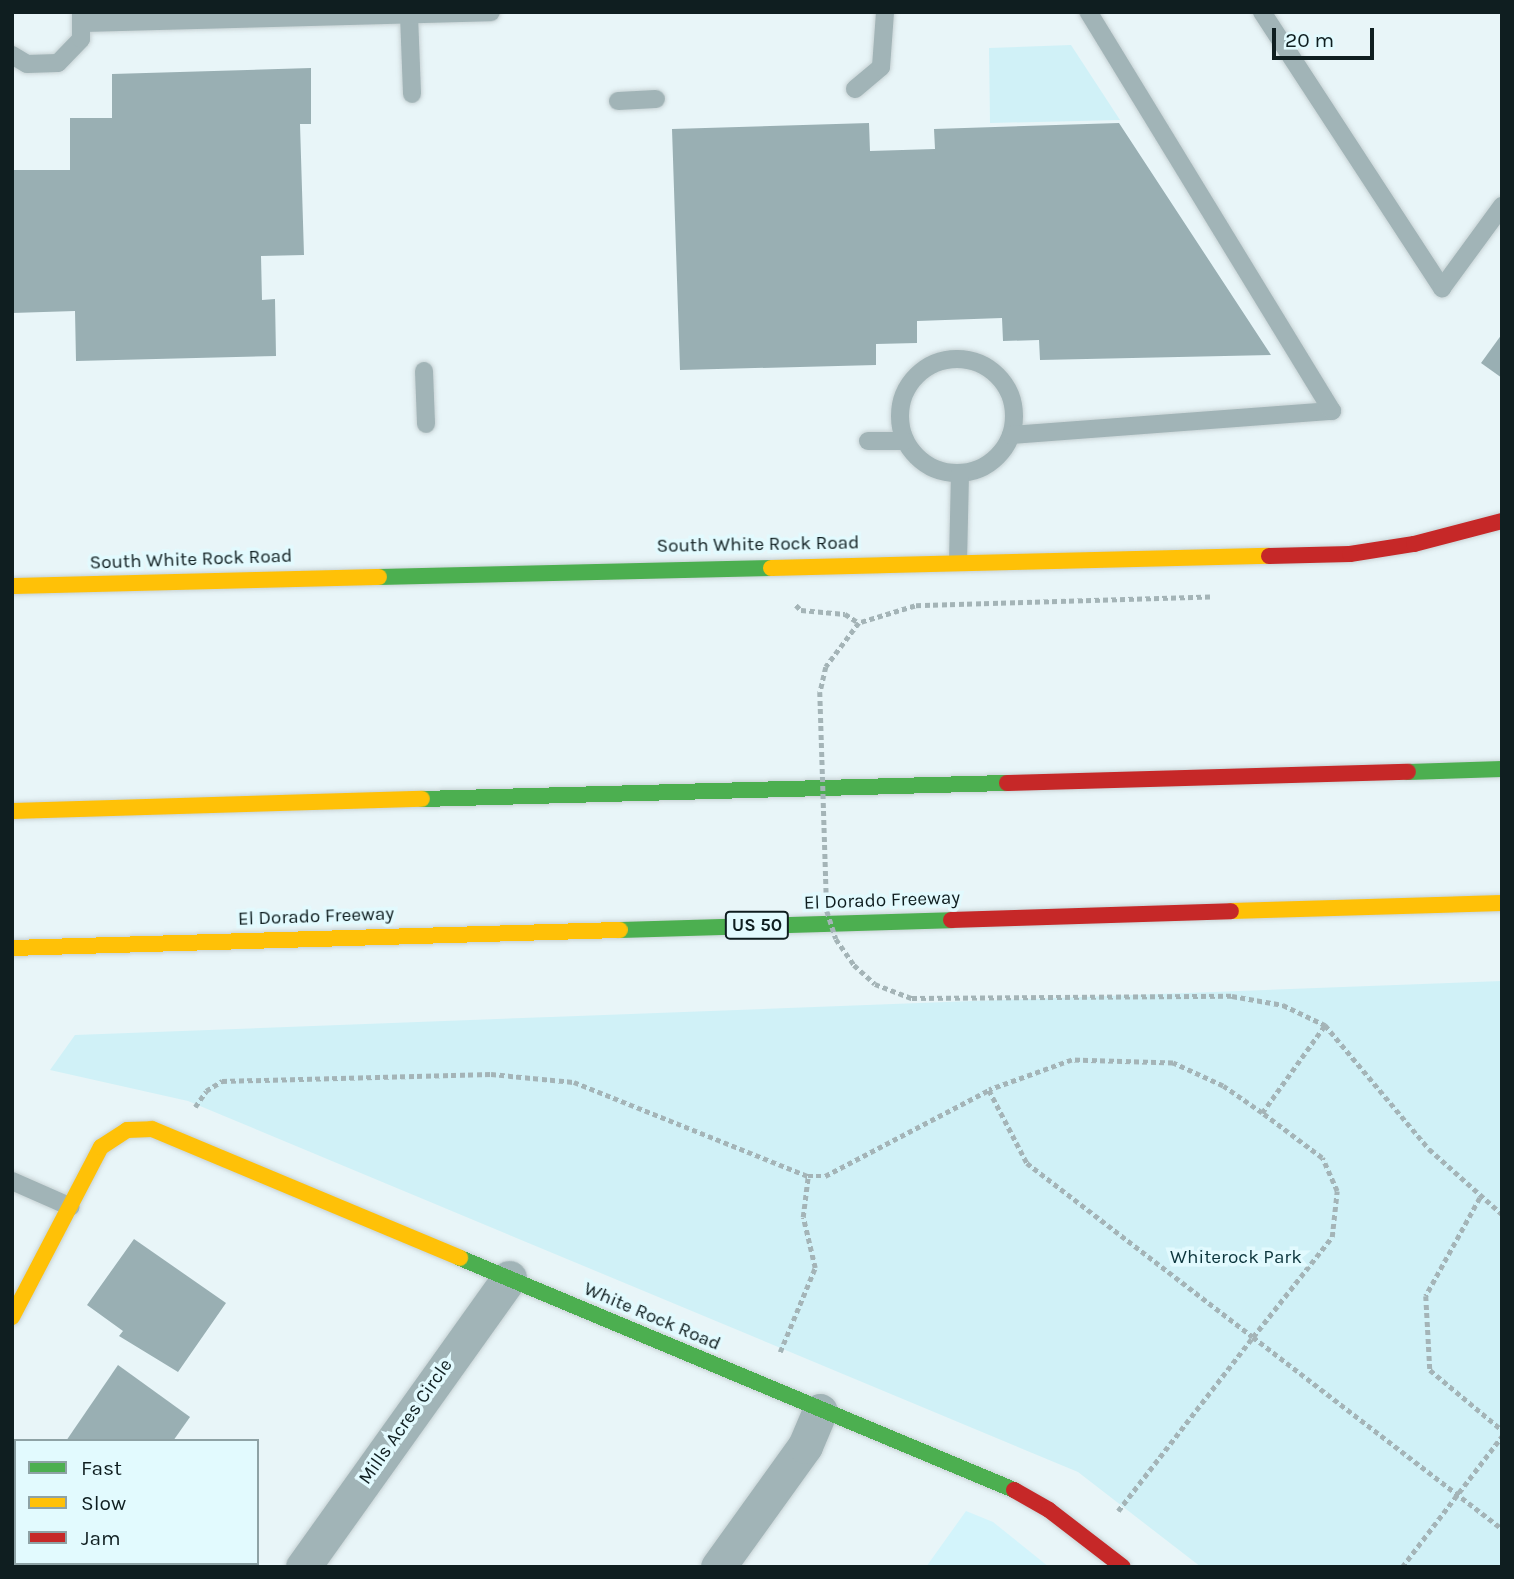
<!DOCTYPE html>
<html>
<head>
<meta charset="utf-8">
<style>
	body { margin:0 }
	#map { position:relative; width:1514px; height:1579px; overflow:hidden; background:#e8f5f8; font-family:Karla,sans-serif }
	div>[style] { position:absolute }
	.built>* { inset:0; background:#d3f4fb }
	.green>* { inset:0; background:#d0f1f7 }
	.building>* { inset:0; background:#99afb3 }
	.path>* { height:4.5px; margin-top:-2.25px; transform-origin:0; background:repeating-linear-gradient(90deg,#a4b4b7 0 5px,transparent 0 8.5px) }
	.roads { filter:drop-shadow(0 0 2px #c7d2d4) drop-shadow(0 0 2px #c7d2d4) }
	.lane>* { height:18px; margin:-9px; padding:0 9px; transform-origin:9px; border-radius:9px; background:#a1b4b7 }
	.lane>.ring { margin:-9px; padding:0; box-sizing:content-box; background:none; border:18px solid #a1b4b7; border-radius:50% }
	.street>* { height:35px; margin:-17.5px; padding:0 17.5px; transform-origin:17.5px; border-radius:17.5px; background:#a1b4b7 }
	.fast>* { height:16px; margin:-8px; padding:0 8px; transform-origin:8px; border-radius:8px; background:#4caf50 }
	.slow>* { height:16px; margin:-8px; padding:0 8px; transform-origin:8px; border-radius:8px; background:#ffc107 }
	.jam>* { height:16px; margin:-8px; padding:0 8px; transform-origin:8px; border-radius:8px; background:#c62828 }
	.path-bridge>* { height:4.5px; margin-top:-2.25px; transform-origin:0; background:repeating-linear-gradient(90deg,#a4b4b7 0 5px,transparent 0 8.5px) }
	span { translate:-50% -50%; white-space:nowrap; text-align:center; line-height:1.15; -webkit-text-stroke:7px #e2fafe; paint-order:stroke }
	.shield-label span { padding:2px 5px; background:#e2fafe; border:2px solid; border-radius:5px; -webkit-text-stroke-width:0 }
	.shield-label { font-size:18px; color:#0f1e20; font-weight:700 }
	.street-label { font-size:19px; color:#0f1e20 }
	.park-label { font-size:19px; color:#0c353c }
	.frame { position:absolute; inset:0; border:14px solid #0f1e20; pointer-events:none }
	.legend { position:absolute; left:14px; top:1439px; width:245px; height:126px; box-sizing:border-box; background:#e2fafe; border:2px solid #8ea2a5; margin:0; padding:9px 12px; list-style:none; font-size:21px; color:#0f1e20 }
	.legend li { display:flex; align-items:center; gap:14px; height:35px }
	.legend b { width:35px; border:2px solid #8ea2a5 }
	.scale { position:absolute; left:1272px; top:28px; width:102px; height:32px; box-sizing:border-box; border:4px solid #0f1e20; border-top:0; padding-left:9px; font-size:21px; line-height:24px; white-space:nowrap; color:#0f1e20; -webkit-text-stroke:5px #e2fafe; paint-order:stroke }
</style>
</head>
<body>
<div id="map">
	<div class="built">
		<div style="clip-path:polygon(966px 1511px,993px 1522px,1049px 1567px,926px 1567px)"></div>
	</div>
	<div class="green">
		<div style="clip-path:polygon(1071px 45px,1120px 120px,990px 123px,989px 48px)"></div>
		<div style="clip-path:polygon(1502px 981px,1502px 1567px,1201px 1567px,1078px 1472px,188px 1101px,50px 1070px,75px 1035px)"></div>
	</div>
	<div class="building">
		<div style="clip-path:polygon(311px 68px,311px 124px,300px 124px,304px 255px,261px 256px,262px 300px,275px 299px,276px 356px,76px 361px,75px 311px,12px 313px,12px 170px,70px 170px,70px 118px,112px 118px,112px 74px)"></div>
		<div style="clip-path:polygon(869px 123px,870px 151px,935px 149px,934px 129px,1119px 123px,1271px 355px,1040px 360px,1039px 340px,1003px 341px,1002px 318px,917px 321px,917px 343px,876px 344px,876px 365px,680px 370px,672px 129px)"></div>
		<div style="clip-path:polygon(1502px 334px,1502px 378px,1481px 363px)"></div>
		<div style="clip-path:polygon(134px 1239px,226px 1303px,178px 1372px,119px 1336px,123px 1331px,87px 1305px)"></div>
		<div style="clip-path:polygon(118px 1365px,190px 1417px,173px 1441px,66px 1441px)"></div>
	</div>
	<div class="path">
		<div style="left:796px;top:605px;width:7px;rotate:45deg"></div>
		<div style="left:801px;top:610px;width:44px;rotate:5.2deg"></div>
		<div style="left:845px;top:614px;width:17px;rotate:33deg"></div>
		<div style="left:195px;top:1107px;width:19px;rotate:-55deg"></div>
		<div style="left:206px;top:1091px;width:19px;rotate:-32deg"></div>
		<div style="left:222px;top:1081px;width:269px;rotate:-1.5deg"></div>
		<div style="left:491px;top:1074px;width:83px;rotate:5.5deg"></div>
		<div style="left:574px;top:1082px;width:252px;rotate:21.9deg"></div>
		<div style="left:1262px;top:1113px;width:47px;rotate:-145.3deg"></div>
		<div style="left:1223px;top:1086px;width:55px;rotate:-155.3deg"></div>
		<div style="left:1173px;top:1063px;width:101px;rotate:-178.3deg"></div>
		<div style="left:1072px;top:1060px;width:88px;rotate:160.1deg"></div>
		<div style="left:989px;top:1090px;width:82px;rotate:62.5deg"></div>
		<div style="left:1027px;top:1163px;width:285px;rotate:37.6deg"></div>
		<div style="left:1253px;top:1337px;width:127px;rotate:-51.7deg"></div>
		<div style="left:1332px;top:1237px;width:46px;rotate:-83.8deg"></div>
		<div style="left:1337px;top:1191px;width:36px;rotate:-114deg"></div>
		<div style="left:1322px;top:1158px;width:75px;rotate:-143.1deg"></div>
		<div style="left:1262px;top:1113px;width:108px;rotate:-54.4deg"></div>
		<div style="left:1325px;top:1025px;width:162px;rotate:50deg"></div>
		<div style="left:1429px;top:1149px;width:98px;rotate:41.7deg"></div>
		<div style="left:1480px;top:1198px;width:112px;rotate:118.9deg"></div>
		<div style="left:1426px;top:1296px;width:74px;rotate:86.9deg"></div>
		<div style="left:1430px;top:1370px;width:94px;rotate:39.8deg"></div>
		<div style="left:780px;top:1352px;width:91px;rotate:-67.4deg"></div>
		<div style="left:815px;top:1268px;width:52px;rotate:-103.2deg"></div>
		<div style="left:803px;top:1217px;width:41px;rotate:-83deg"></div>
		<div style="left:808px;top:1176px;width:17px"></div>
		<div style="left:825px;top:1176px;width:185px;rotate:-27.7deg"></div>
		<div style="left:1118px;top:1511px;width:220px;rotate:-52.2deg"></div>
		<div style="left:1253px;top:1337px;width:314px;rotate:37.6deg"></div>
		<div style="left:1402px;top:1567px;width:165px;rotate:-52.6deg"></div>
	</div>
	<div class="roads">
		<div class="lane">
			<div style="left:1262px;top:12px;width:330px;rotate:56.9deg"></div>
			<div style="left:1442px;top:288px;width:102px;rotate:-53.8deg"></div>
			<div style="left:409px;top:15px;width:79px;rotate:87.8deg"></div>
			<div style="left:83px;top:23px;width:408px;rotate:-1.5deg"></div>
			<div style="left:12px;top:55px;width:17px;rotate:31deg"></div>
			<div style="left:27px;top:64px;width:31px;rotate:-2deg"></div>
			<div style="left:58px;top:63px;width:33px;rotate:-46deg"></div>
			<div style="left:81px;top:39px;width:25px;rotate:-90deg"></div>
			<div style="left:855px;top:89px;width:34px;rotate:-40deg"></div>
			<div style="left:881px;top:67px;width:55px;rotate:-85.8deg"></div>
			<div style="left:618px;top:101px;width:38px;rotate:-3deg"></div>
			<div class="ring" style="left:900px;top:359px;width:96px;height:96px"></div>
			<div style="left:424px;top:371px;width:53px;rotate:87.8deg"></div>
			<div style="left:1011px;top:435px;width:322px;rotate:-4.3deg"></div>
			<div style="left:1332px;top:411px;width:468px;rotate:-121.4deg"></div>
			<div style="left:868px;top:441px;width:37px"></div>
			<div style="left:958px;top:562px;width:88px;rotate:-88.7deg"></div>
			<div style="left:12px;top:1181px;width:64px;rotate:23.8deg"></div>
		</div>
		<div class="street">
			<div style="left:303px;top:1567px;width:355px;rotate:-54.5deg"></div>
			<div style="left:718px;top:1567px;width:149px;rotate:-54.3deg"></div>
			<div style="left:805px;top:1446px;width:38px;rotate:-67deg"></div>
		</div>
		<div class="fast">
			<div style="left:379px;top:577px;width:392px;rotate:-1.3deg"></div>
			<div style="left:1408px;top:772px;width:94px;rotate:-1.8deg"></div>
			<div style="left:422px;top:799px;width:585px;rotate:-1.57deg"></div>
			<div style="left:620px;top:930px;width:331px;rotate:-1.7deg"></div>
			<div style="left:460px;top:1258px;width:601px;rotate:22.72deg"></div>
		</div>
		<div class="slow">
			<div style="left:771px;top:568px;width:498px;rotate:-1.4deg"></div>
			<div style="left:12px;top:586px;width:367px;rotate:-1.4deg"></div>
			<div style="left:12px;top:811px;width:410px;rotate:-1.7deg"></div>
			<div style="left:1231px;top:911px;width:271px;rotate:-1.7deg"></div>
			<div style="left:12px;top:948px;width:608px;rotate:-1.7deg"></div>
			<div style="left:12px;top:1317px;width:192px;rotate:-62.4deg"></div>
			<div style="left:101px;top:1147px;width:31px;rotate:-33deg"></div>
			<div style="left:127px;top:1130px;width:25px;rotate:-2deg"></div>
			<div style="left:152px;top:1129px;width:334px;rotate:22.7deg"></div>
		</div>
		<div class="jam">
			<div style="left:1269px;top:556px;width:81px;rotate:-1.4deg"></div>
			<div style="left:1350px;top:554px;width:65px;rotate:-8.9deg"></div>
			<div style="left:1414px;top:544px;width:91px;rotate:-14.6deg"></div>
			<div style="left:1007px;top:783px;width:401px;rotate:-1.6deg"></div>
			<div style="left:951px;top:920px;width:280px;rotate:-1.8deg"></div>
			<div style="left:1014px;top:1490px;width:40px;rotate:29.7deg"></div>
			<div style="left:1049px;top:1510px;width:93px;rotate:37.6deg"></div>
		</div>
	</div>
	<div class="path-bridge">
		<div style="left:1210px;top:597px;width:295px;rotate:178.3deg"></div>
		<div style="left:915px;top:606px;width:59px;rotate:163.1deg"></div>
		<div style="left:859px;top:623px;width:55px;rotate:126.9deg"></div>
		<div style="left:826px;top:667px;width:26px;rotate:103deg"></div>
		<div style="left:820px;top:692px;width:219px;rotate:88.2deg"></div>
		<div style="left:827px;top:911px;width:29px;rotate:72deg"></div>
		<div style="left:836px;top:939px;width:32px;rotate:55deg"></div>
		<div style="left:854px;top:965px;width:28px;rotate:42deg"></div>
		<div style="left:875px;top:984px;width:40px;rotate:21deg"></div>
		<div style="left:912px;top:998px;width:320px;rotate:-0.4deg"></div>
		<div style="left:1232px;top:996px;width:52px;rotate:10deg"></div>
		<div style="left:1283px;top:1005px;width:47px;rotate:25.5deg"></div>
	</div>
	<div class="shield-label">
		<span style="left:757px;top:925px">US 50</span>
	</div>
	<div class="street-label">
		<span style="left:758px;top:545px;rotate:-1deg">South White Rock Road</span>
		<span style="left:191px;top:560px;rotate:-2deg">South White Rock Road</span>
		<span style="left:882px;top:901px;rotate:-2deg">El Dorado Freeway</span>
		<span style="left:316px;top:917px;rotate:-2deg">El Dorado Freeway</span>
		<span style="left:652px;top:1317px;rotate:23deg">White Rock Road</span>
		<span style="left:406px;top:1422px;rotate:-55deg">Mills Acres Circle</span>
	</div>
	<div class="park-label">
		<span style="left:1236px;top:1258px">Whiterock Park</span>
	</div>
	<div class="frame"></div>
	<ul class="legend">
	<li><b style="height:9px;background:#4caf50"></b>Fast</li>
	<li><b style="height:9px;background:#ffc107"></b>Slow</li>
	<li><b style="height:9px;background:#c62828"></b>Jam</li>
	</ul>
	<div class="scale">20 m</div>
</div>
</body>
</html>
